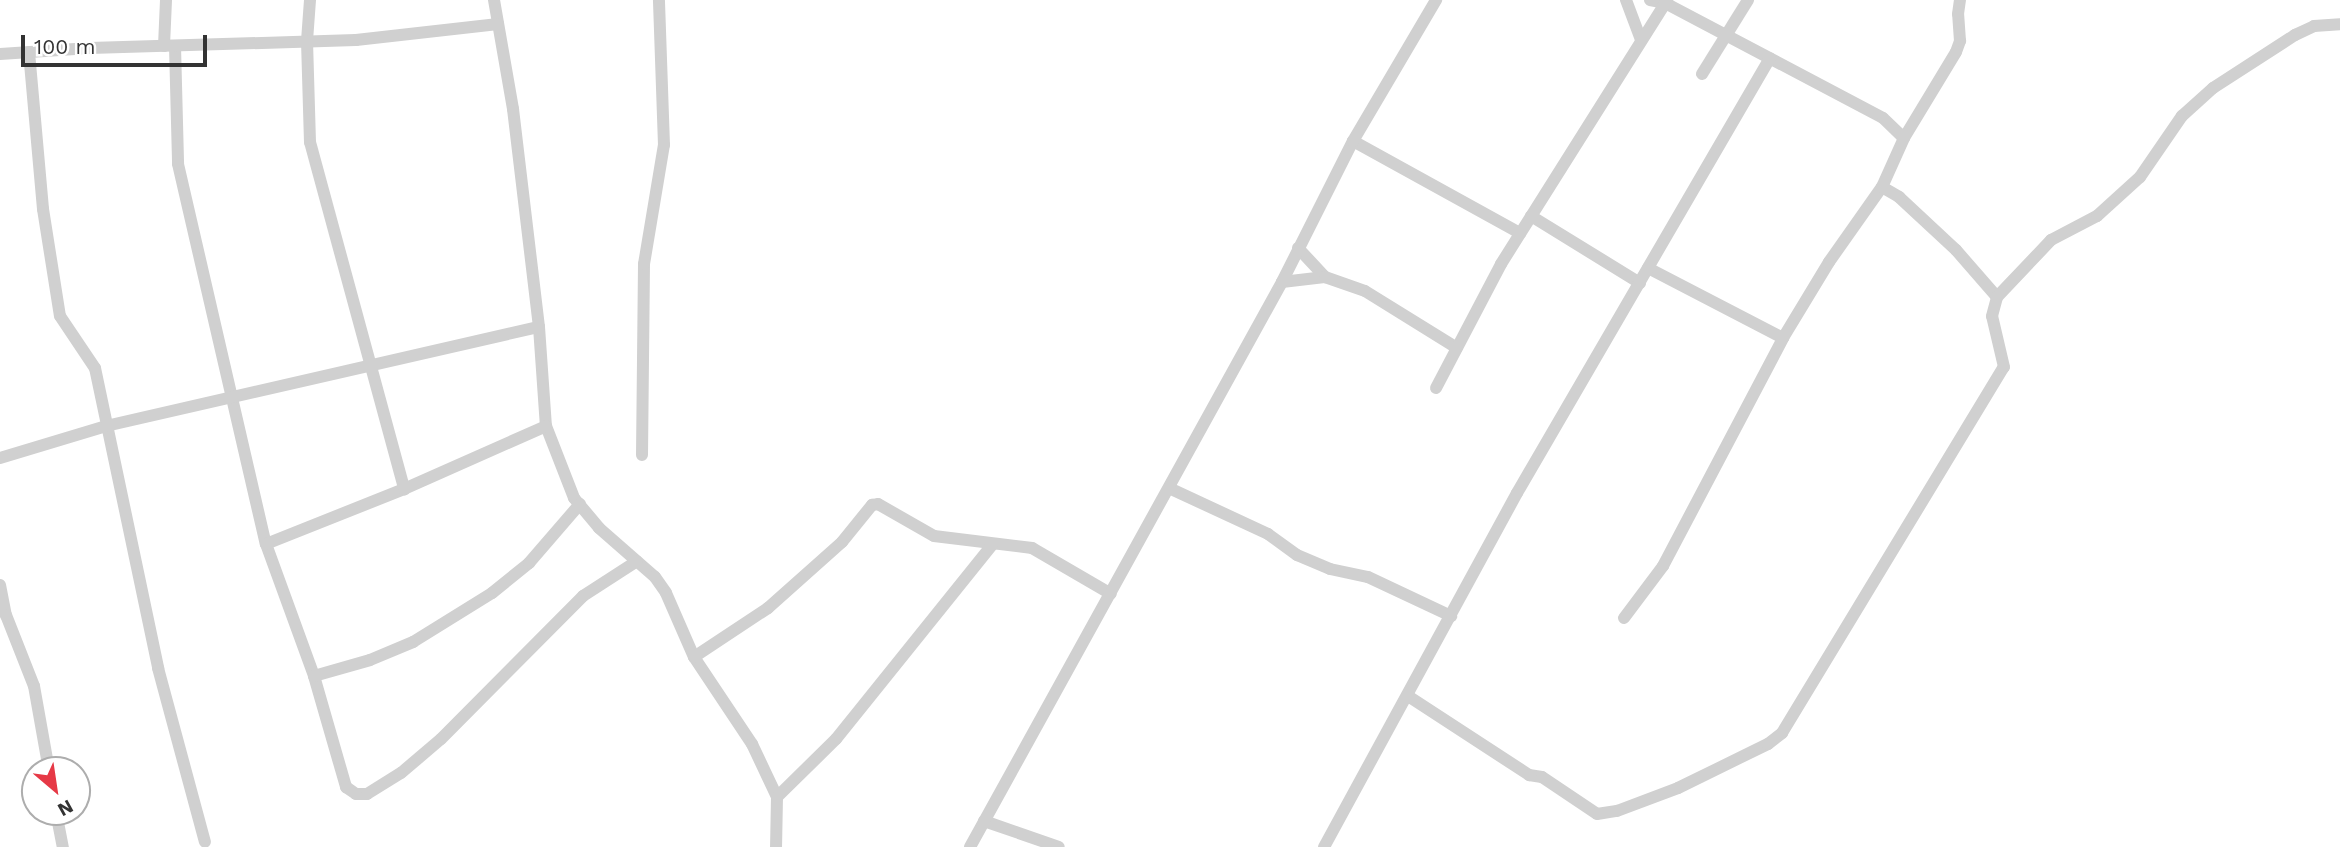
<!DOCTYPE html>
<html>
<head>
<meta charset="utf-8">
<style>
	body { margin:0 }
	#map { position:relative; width:2340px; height:847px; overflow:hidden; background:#fff; font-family:"Work Sans",sans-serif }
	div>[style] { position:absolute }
	.street>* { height:12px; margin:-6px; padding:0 6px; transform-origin:6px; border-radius:6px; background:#d0d0d0 }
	span { translate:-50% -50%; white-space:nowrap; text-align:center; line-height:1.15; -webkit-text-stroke:7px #fff; paint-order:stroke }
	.north { position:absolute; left:21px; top:756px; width:70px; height:70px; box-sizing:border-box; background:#fff; border:2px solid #adadad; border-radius:50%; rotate:151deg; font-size:19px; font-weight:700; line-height:28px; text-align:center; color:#333 }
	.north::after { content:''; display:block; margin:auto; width:24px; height:32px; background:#e63946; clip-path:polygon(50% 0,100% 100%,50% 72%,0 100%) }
	.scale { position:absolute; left:21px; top:35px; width:186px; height:32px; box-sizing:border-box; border:4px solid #333; border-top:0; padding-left:9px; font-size:21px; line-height:24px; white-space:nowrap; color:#333; -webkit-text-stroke:5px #fff; paint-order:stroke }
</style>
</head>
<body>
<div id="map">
	<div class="street">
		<div style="left:310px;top:0;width:41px;rotate:94.2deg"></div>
		<div style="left:307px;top:41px;width:101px;rotate:88.3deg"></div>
		<div style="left:310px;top:142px;width:360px;rotate:74.8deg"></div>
		<div style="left:494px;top:0;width:111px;rotate:80.1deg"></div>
		<div style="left:513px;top:109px;width:220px;rotate:83.2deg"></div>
		<div style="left:539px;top:327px;width:99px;rotate:86deg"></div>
		<div style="left:546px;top:426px;width:77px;rotate:68.7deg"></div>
		<div style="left:574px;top:498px;width:39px;rotate:50deg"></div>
		<div style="left:599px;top:528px;width:74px;rotate:41.2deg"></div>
		<div style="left:655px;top:577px;width:19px;rotate:55deg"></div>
		<div style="left:666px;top:593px;width:70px;rotate:66.4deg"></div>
		<div style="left:694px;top:657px;width:105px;rotate:56.3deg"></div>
		<div style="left:752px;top:744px;width:59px;rotate:64.7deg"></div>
		<div style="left:777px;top:797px;width:50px;rotate:91.1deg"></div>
		<div style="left:1626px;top:0;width:43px;rotate:69.4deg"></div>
		<div style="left:1650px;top:0;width:15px;rotate:11deg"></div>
		<div style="left:1665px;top:3px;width:246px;rotate:27.8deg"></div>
		<div style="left:1883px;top:118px;width:29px;rotate:44deg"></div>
		<div style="left:164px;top:46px;width:46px;rotate:-87.5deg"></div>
		<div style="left:175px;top:46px;width:118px;rotate:88.5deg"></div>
		<div style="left:178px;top:164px;width:390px;rotate:77deg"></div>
		<div style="left:266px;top:544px;width:140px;rotate:70deg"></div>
		<div style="left:314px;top:676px;width:116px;rotate:73.9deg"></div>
		<div style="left:346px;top:787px;width:12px;rotate:35deg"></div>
		<div style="left:356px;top:794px;width:11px"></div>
		<div style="left:367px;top:794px;width:40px;rotate:-32deg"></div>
		<div style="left:401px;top:773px;width:52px;rotate:-40.4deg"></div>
		<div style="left:441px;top:739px;width:202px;rotate:-45.2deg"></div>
		<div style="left:583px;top:596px;width:64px;rotate:-32.9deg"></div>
		<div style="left:29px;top:52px;width:158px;rotate:84.9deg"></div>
		<div style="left:43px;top:209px;width:108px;rotate:81deg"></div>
		<div style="left:60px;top:316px;width:63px;rotate:56.1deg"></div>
		<div style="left:95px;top:368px;width:307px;rotate:78.1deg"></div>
		<div style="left:158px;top:668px;width:180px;rotate:74.9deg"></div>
		<div style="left:0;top:54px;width:90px;rotate:-3.8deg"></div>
		<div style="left:90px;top:48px;width:266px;rotate:-1.7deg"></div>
		<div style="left:356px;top:40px;width:143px;rotate:-6.4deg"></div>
		<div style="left:1702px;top:74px;width:87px;rotate:-58.1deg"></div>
		<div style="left:1353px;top:141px;width:191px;rotate:28.9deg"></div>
		<div style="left:1882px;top:187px;width:20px;rotate:30deg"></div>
		<div style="left:1899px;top:197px;width:78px;rotate:42.9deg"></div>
		<div style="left:1956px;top:250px;width:62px;rotate:48.9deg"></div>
		<div style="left:1531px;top:216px;width:128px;rotate:31.6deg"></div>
		<div style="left:1298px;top:248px;width:40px;rotate:47deg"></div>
		<div style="left:1648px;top:268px;width:152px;rotate:27.4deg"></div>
		<div style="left:1282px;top:282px;width:43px;rotate:-6.6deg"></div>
		<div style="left:1325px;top:277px;width:42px;rotate:19.3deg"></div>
		<div style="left:1365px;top:291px;width:108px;rotate:31.8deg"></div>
		<div style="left:1436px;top:388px;width:140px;rotate:-62.3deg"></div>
		<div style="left:1501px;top:264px;width:312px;rotate:-57.8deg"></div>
		<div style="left:642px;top:455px;width:191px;rotate:-89.4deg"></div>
		<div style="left:644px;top:264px;width:121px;rotate:-80.5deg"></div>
		<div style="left:664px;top:145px;width:145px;rotate:-92deg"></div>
		<div style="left:0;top:458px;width:111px;rotate:-16.8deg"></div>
		<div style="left:106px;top:426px;width:444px;rotate:-12.9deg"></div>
		<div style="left:1169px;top:488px;width:109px;rotate:24.9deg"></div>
		<div style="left:1268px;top:534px;width:36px;rotate:36deg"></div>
		<div style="left:1297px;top:555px;width:36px;rotate:23deg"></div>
		<div style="left:1330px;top:569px;width:39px;rotate:12deg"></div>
		<div style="left:1368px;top:577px;width:92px;rotate:25.2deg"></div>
		<div style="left:266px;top:544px;width:149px;rotate:-21.7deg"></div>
		<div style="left:404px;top:489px;width:155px;rotate:-23.9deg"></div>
		<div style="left:0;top:585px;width:31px;rotate:79deg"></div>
		<div style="left:6px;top:615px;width:76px;rotate:68.5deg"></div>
		<div style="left:34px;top:686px;width:85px;rotate:79.9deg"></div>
		<div style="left:1624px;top:618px;width:65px;rotate:-53.1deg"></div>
		<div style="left:1663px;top:566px;width:258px;rotate:-62.2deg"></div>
		<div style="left:1783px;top:338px;width:89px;rotate:-58.8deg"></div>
		<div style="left:1829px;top:262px;width:92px;rotate:-54.8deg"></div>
		<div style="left:1882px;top:187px;width:54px;rotate:-65.8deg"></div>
		<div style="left:1904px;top:138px;width:100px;rotate:-58.8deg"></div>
		<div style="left:1956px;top:52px;width:12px;rotate:-70deg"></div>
		<div style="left:1960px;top:41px;width:27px;rotate:-94deg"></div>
		<div style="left:1958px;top:14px;width:14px;rotate:-82deg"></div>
		<div style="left:694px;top:657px;width:89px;rotate:-33.5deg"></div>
		<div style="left:768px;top:608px;width:99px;rotate:-41.7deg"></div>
		<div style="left:842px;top:542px;width:48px;rotate:-51deg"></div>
		<div style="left:872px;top:505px;width:6px;rotate:-9deg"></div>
		<div style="left:878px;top:504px;width:64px;rotate:29.7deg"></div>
		<div style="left:934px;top:536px;width:99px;rotate:7deg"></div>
		<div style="left:1032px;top:548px;width:91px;rotate:30.2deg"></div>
		<div style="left:314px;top:676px;width:58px;rotate:-15.9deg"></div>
		<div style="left:370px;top:660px;width:47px;rotate:-22.7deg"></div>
		<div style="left:413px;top:642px;width:93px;rotate:-31.8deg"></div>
		<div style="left:492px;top:593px;width:48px;rotate:-39deg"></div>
		<div style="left:529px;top:563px;width:78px;rotate:-49.2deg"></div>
		<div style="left:1408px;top:696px;width:145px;rotate:33.1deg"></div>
		<div style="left:1529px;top:775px;width:13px;rotate:9deg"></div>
		<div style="left:1542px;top:777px;width:66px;rotate:33.9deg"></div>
		<div style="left:1597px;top:814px;width:20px;rotate:-9deg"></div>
		<div style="left:1617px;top:811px;width:65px;rotate:-20.7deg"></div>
		<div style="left:1678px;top:788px;width:100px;rotate:-26.1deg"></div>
		<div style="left:1768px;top:744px;width:18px;rotate:-38deg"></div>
		<div style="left:1782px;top:733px;width:428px;rotate:-58.8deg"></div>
		<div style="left:2004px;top:367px;width:52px;rotate:-103.2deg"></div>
		<div style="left:1992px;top:316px;width:20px;rotate:-75deg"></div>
		<div style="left:1997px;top:297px;width:79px;rotate:-46.5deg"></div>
		<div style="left:2051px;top:240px;width:52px;rotate:-27.6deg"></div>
		<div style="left:2097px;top:216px;width:58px;rotate:-42.2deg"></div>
		<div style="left:2140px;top:177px;width:74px;rotate:-55.5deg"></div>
		<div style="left:2182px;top:116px;width:42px;rotate:-42.1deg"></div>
		<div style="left:2213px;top:88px;width:98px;rotate:-32.9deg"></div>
		<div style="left:2295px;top:35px;width:21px;rotate:-25deg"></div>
		<div style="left:2314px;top:26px;width:26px;rotate:-4deg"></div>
		<div style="left:777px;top:797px;width:83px;rotate:-44.5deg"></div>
		<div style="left:836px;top:739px;width:249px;rotate:-51.2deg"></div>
		<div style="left:56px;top:812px;width:36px;rotate:79deg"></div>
		<div style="left:984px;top:821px;width:79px;rotate:19.1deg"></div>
		<div style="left:970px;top:847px;width:645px;rotate:-61.09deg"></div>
		<div style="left:1282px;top:282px;width:158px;rotate:-63.3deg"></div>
		<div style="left:1353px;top:141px;width:164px;rotate:-59.5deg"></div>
		<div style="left:1324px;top:847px;width:403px;rotate:-61.4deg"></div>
		<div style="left:1517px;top:493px;width:503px;rotate:-59.82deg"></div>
	</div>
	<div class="north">N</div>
	<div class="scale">100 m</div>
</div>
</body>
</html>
